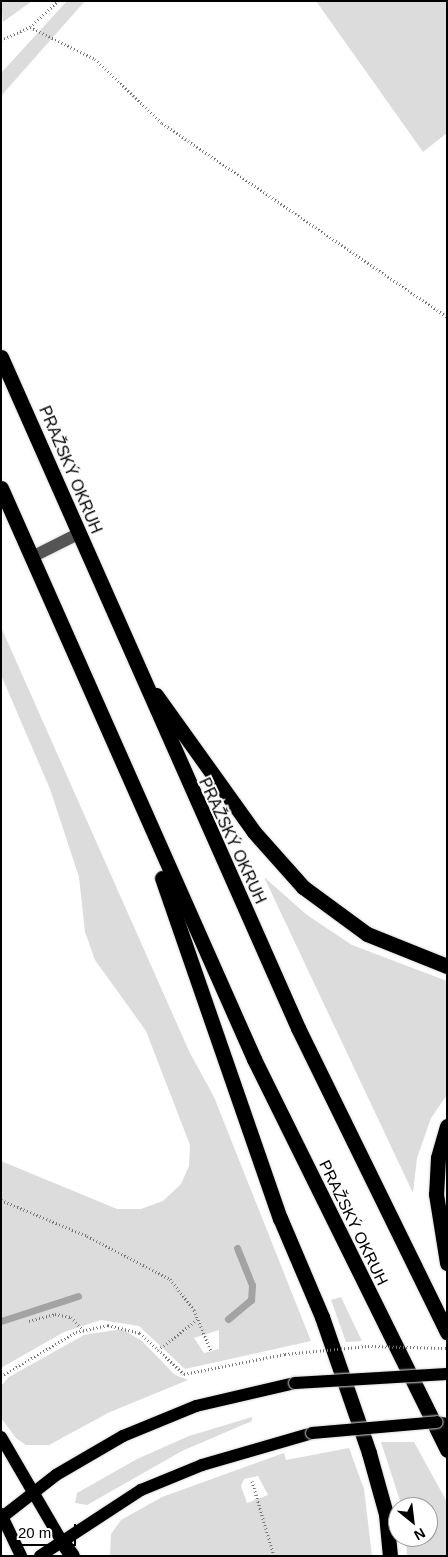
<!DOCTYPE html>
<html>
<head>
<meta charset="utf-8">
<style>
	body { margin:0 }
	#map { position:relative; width:448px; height:1557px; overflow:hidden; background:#fff; font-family:Arial,sans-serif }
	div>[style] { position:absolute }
	.green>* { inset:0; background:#dcdcdc }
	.stream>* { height:7px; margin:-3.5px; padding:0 3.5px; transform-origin:3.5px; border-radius:3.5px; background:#a3a3a3 }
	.path>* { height:3px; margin-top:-1.5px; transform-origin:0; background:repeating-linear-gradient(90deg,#777 0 1px,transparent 0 3.5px) }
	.roads { filter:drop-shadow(0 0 1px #dbdbdb) drop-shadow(0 0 1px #dbdbdb) }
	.minor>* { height:12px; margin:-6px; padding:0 6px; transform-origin:6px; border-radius:6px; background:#555 }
	.major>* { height:12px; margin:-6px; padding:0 6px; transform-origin:6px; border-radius:6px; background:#000 }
	.highway>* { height:15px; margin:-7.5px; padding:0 7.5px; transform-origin:7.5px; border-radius:7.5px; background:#000 }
	.path-bridge>* { height:3px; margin-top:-1.5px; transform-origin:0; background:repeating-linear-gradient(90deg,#777 0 1px,transparent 0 3.5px) }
	.bridges { filter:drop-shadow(0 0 1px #dbdbdb) drop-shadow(0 0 1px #dbdbdb) }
	.major-bridge>* { height:12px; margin:-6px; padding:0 6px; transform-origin:6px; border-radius:6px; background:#000 }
	span { translate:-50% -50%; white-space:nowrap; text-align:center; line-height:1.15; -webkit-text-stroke:4px #fff; paint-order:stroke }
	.street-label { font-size:16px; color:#000 }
	.frame { position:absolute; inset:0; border:2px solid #000; pointer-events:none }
	.north { position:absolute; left:388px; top:1497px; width:50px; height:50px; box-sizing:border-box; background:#fff; border:1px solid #999; border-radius:50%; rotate:151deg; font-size:14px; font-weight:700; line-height:20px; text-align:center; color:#000 }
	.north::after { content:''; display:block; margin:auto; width:18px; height:22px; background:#000; clip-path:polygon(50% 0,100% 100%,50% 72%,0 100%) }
	.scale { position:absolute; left:10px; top:1524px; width:66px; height:22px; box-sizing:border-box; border:2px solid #000; border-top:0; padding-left:6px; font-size:15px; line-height:18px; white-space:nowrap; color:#000; -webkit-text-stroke:4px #fff; paint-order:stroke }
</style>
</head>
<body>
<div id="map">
	<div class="green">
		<div style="clip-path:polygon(1px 1px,32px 1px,3px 22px)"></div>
		<div style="clip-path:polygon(67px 1px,85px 1px,1px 96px,1px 73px)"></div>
		<div style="clip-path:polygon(316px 1px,447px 1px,447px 133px,423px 152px)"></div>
		<div style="clip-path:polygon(evenodd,1px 627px,189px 1051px,214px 1097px,311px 1341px,185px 1369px,139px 1326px,101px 1320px,64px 1332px,1px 1368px,1px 1161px,117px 1209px,141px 1209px,163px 1201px,181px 1184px,189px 1166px,190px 1145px,146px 1031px,95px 960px,85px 932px,79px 877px,50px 789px,1px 675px,1px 627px,219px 1330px,219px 1349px,204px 1353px,194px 1338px,219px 1330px)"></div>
		<div style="clip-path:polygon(264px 877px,307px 915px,352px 945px,447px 981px,447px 1095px,431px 1118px,417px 1158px,413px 1193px)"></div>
		<div style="clip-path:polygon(341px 1297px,362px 1341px,346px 1342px,331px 1300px)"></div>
		<div style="clip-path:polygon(122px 1329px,142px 1341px,175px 1375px,188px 1380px,110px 1412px,49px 1445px,26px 1445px,16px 1438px,1px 1418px,1px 1386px,9px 1377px,84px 1335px)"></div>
		<div style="clip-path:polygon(252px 1417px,252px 1421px,182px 1451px,87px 1505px,75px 1503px,77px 1493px,137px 1459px,189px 1436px)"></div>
		<div style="clip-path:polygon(381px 1442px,414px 1442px,447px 1502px,447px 1556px,407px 1556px,406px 1537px,428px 1537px,428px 1507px,402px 1507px)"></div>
		<div style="clip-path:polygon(evenodd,349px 1448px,364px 1489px,372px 1556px,110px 1556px,111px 1534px,121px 1520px,162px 1497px,284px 1453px,286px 1460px,349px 1448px,258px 1476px,268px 1495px,247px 1503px,241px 1486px,244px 1479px,258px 1476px)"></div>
	</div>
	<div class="stream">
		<div style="left:228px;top:1319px;width:30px;rotate:-40deg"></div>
		<div style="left:251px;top:1300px;width:15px;rotate:-86deg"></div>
		<div style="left:252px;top:1285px;width:40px;rotate:-112deg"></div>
		<div style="left:1px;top:1321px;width:81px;rotate:-18deg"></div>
	</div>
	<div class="path">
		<div style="left:30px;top:27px;width:72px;rotate:26.2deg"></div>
		<div style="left:95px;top:59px;width:93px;rotate:43.7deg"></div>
		<div style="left:162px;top:123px;width:345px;rotate:34.2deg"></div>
		<div style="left:1px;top:40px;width:32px;rotate:-24deg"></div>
		<div style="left:30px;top:27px;width:38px;rotate:-43deg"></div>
		<div style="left:1px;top:1200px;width:93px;rotate:22.7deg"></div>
		<div style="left:87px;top:1236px;width:93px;rotate:27.4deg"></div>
		<div style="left:170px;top:1279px;width:39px;rotate:52deg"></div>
		<div style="left:194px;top:1310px;width:44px;rotate:67.5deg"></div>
		<div style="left:29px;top:1321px;width:27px;rotate:-15deg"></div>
		<div style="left:55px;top:1314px;width:16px;rotate:11deg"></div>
		<div style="left:71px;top:1317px;width:18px;rotate:47deg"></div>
		<div style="left:158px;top:1350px;width:51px;rotate:-37.8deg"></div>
		<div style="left:1px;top:1376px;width:87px;rotate:-30.4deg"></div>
		<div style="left:76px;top:1332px;width:33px;rotate:-12deg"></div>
		<div style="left:108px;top:1325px;width:33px;rotate:14deg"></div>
		<div style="left:140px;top:1333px;width:60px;rotate:43deg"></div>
		<div style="left:184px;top:1374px;width:103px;rotate:-11.2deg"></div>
		<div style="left:252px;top:1481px;width:78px;rotate:73.7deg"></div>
	</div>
	<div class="roads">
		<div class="minor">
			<div style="left:32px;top:557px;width:51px;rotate:-26.6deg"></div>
		</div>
		<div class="major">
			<div style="left:437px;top:1422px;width:10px;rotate:11deg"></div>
			<div style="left:1px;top:1437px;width:119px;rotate:59.8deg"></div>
			<div style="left:1px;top:1514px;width:47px;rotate:64.5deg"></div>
			<div style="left:1px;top:1518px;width:70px;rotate:-38deg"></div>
			<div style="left:56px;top:1475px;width:78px;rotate:-30.2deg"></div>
			<div style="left:123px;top:1436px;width:79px;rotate:-22.3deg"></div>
			<div style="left:196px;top:1406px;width:102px;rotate:-13.1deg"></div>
			<div style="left:40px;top:1556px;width:121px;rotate:-33.2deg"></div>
			<div style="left:141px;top:1490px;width:66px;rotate:-22.3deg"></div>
			<div style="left:202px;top:1465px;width:115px;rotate:-16.2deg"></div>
		</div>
		<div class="highway">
			<div style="left:1px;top:357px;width:734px;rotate:66.12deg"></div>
			<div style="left:298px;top:1028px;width:339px;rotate:63.9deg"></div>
			<div style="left:1px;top:488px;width:625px;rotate:66.1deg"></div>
			<div style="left:254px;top:1059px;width:436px;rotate:63.7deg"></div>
			<div style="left:156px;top:695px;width:168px;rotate:54.4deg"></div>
			<div style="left:254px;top:832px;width:74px;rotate:48.3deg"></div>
			<div style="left:303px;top:887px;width:79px;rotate:36.3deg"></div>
			<div style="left:367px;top:934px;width:86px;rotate:21.8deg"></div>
			<div style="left:162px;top:878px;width:360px;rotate:70.9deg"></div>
			<div style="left:280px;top:1218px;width:108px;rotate:67deg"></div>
			<div style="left:322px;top:1317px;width:144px;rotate:70.9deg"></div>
			<div style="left:369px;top:1453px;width:63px;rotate:74.4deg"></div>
			<div style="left:386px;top:1514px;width:42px;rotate:84.6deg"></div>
			<div style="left:447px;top:1126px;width:33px;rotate:106deg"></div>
			<div style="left:438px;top:1158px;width:36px;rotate:93deg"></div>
			<div style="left:436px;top:1194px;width:70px;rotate:80.9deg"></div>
			<div style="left:61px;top:1540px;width:19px;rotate:55deg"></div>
		</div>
	</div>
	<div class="path-bridge">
		<div style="left:285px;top:1354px;width:83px;rotate:-5.5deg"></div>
		<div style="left:368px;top:1346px;width:79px;rotate:1.5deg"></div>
	</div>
	<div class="bridges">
		<div class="major-bridge">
			<div style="left:295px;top:1383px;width:152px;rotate:-3.4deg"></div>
			<div style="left:312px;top:1433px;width:125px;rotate:-5deg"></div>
		</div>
	</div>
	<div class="street-label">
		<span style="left:70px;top:470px;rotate:67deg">PRAŽSKÝ OKRUH</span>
		<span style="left:232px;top:841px;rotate:65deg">PRAŽSKÝ OKRUH</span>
		<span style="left:353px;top:1223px;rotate:64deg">PRAŽSKÝ OKRUH</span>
	</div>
	<div class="frame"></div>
	<div class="north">N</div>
	<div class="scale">20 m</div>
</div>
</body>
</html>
